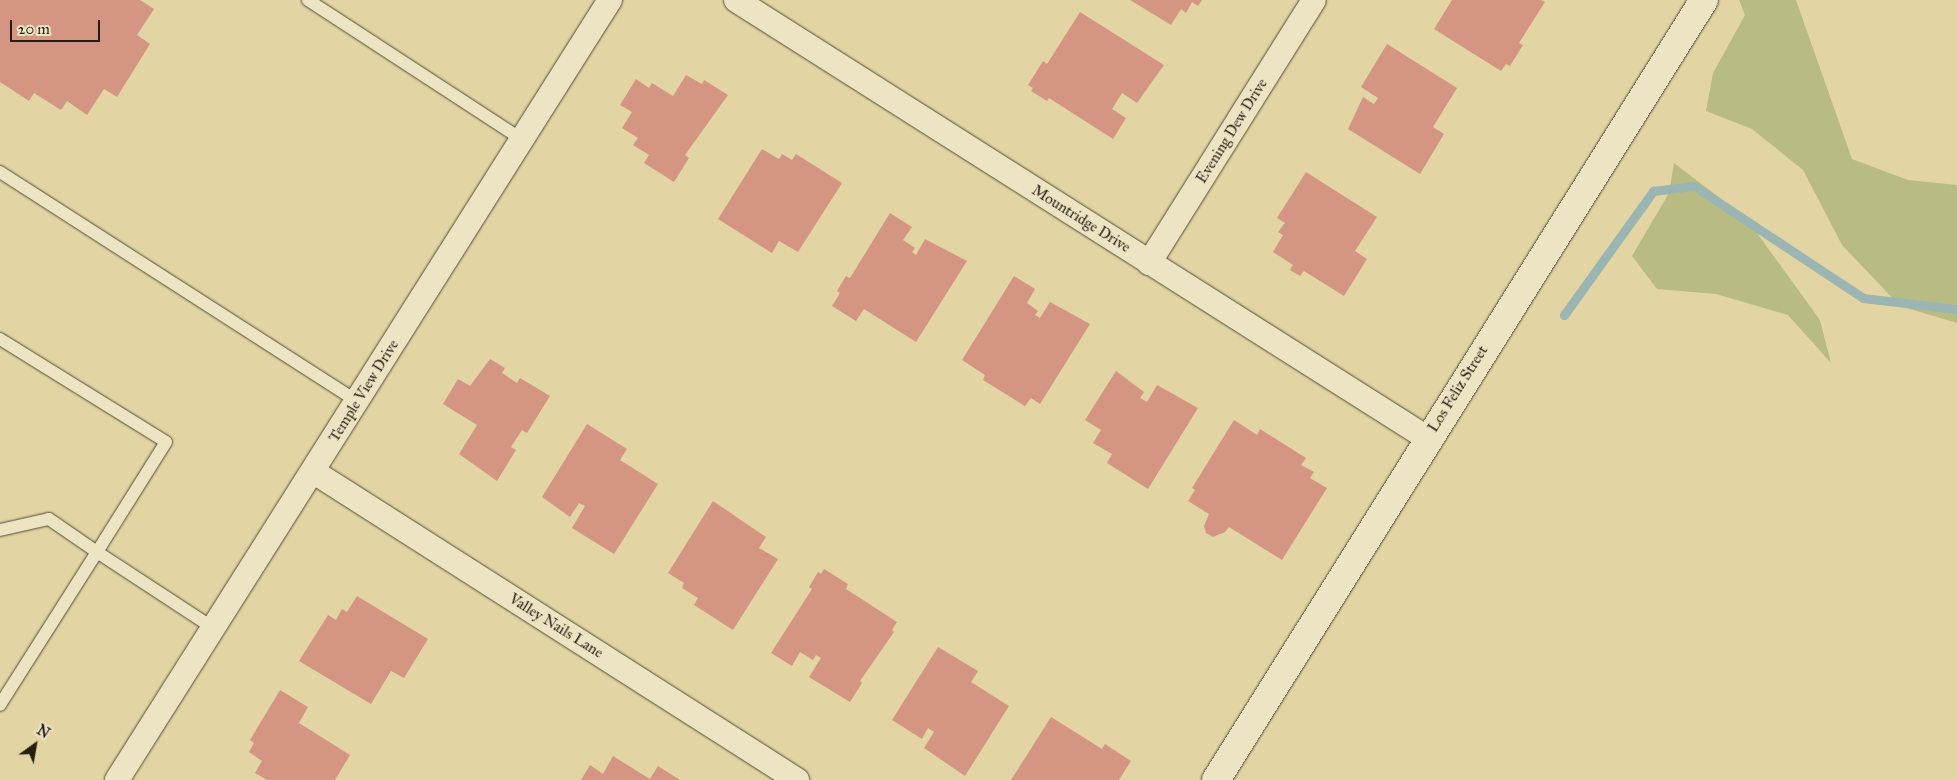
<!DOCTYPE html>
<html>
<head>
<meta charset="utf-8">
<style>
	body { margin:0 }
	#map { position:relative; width:1957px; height:780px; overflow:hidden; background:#e2d5a3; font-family:"IM FELL Great Primer",serif }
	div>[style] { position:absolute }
	.green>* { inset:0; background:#b8bc82 }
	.stream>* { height:9px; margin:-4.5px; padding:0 4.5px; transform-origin:4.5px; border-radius:4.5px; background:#9bb5b3 }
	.building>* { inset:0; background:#d49682 }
	.roads { filter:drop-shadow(0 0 1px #554b37) drop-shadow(0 0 1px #554b37) }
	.lane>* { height:12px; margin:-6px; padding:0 6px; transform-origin:6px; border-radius:6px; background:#ece4c3 }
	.street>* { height:24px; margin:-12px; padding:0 12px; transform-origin:12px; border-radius:12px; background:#ece4c3 }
	.secondary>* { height:28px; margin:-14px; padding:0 14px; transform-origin:14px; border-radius:14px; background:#ece4c3 }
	span { translate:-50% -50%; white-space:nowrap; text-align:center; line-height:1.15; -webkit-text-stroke:4px #ece4c3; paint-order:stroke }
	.street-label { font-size:15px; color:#261d13 }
	.north { position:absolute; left:10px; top:720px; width:50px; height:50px; -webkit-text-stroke:4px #ece4c3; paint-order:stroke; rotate:32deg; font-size:14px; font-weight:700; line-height:20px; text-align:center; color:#261d13 }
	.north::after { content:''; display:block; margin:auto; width:18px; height:22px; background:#261d13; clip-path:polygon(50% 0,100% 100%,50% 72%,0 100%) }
	.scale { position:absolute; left:10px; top:20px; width:90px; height:22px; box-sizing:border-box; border:2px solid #261d13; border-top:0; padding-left:6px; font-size:15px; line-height:18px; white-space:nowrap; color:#261d13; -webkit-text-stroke:4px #ece4c3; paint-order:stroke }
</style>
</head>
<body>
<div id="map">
	<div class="green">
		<div style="clip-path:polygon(1739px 0,1796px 0,1852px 159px,1908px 180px,1957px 185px,1957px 323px,1900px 306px,1842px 245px,1803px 170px,1752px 129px,1706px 111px,1713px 73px,1745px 15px)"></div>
		<div style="clip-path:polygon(1674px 163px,1746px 218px,1820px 320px,1831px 363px,1788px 315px,1716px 294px,1657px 289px,1632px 256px,1669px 193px)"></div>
	</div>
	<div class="stream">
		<div style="left:1564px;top:315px;width:153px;rotate:-54.3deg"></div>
		<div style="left:1653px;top:191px;width:41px;rotate:-7deg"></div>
		<div style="left:1694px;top:186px;width:203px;rotate:33.5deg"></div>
		<div style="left:1863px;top:298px;width:95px;rotate:6.7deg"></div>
	</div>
	<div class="building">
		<div style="clip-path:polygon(0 0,140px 0,154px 9px,137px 35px,150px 44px,117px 97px,104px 89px,87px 115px,67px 101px,61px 110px,34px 93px,29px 101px,0 82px)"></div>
		<div style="clip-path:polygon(1130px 0,1202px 0,1198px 6px,1192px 2px,1186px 13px,1181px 9px,1171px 25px)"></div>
		<div style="clip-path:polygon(1452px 0,1541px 0,1545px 2px,1519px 43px,1523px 45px,1510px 66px,1506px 64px,1501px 71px,1434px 29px)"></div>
		<div style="clip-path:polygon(1080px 12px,1164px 65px,1137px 103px,1122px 93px,1112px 109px,1126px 118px,1113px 139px,1049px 98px,1047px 101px,1031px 91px,1033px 88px,1028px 85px,1043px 61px,1047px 64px)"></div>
		<div style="clip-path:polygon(1387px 44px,1457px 88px,1433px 127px,1444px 134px,1420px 174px,1348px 129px,1363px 97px,1374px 104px,1378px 98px,1361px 87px)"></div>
		<div style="clip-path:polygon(686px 75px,702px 84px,704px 80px,728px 95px,685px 155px,689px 158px,674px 182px,644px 163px,649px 155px,633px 145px,638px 138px,622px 128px,632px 112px,620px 105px,636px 79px,649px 88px,652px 83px,673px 96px)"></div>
		<div style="clip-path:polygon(762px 149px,779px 159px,782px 154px,792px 160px,796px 154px,842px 183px,798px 252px,779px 241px,772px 253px,718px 219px)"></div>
		<div style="clip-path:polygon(1306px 172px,1377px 217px,1355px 251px,1367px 259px,1344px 296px,1304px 271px,1300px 276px,1290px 270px,1293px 265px,1273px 252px,1283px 235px,1278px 232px,1285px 223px,1277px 218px)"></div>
		<div style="clip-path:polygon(890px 213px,912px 227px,903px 240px,915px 248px,912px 252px,916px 255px,925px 239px,967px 261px,916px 342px,864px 309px,856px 321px,832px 306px,840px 293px,837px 291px,846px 276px,850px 278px)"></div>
		<div style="clip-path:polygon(1014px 276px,1035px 289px,1027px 303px,1038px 311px,1035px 315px,1040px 318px,1050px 302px,1090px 324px,1040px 404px,1031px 398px,1025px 406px,983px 380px,985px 375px,962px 360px)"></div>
		<div style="clip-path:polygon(490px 359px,505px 368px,502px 373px,517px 383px,520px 378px,550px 396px,527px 433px,522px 430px,511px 447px,516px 450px,497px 481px,459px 454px,477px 425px,443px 404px,458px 379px,470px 386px)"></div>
		<div style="clip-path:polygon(1116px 371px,1144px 392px,1140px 398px,1147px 402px,1157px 385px,1198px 408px,1148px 489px,1107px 463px,1112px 454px,1093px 443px,1101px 430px,1085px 420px)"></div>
		<div style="clip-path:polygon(1234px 420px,1257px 435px,1260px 429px,1306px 458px,1301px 465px,1314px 472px,1310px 478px,1327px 488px,1282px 560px,1229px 527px,1225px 532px,1213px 537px,1206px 533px,1204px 526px,1209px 514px,1188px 501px,1195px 490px,1192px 488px)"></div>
		<div style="clip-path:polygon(587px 424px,627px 449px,620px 460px,658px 484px,614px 554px,572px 528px,585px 506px,579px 503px,570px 517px,542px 497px)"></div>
		<div style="clip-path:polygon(713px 501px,766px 537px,759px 548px,778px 559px,733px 630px,694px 605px,698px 598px,682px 588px,684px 583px,668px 573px)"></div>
		<div style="clip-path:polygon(824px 569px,848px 584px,846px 589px,897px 622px,892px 630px,894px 632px,860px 681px,862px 683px,850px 702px,809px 677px,821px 658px,816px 655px,813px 660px,800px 652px,792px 666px,771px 653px,812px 589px,809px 587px,818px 572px,821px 574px)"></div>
		<div style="clip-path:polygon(357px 596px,428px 639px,404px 678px,391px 671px,371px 704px,299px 661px,328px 615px,336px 620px,342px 609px,347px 612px)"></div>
		<div style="clip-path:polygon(938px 647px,978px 671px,971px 682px,1009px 706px,965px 776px,924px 748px,934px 732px,928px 728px,922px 739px,892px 720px)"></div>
		<div style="clip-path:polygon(280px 690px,308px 707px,299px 723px,350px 755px,335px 780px,267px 780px,255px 773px,262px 761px,249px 752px,254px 743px,250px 740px)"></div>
		<div style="clip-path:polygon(1051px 717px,1102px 749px,1105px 744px,1131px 761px,1119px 780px,1011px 780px)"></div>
		<div style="clip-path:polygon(613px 756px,650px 779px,658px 766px,680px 780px,581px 780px,590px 765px,603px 774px)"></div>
	</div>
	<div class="roads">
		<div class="lane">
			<div style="left:308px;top:0;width:254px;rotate:33.1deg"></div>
			<div style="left:0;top:172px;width:426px;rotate:32.7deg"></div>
			<div style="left:0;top:339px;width:195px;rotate:31.8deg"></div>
			<div style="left:166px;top:442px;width:130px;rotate:122.1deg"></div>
			<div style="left:97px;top:552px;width:139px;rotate:33.2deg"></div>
			<div style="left:0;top:530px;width:50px;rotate:-12.7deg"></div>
			<div style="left:49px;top:519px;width:58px;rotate:34.5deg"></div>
			<div style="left:97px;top:552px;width:181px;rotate:122.4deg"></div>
		</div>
		<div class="street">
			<div style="left:736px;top:0;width:818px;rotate:32.37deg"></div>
			<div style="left:1149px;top:263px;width:310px;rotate:-57.9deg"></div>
			<div style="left:314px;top:472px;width:573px;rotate:32.52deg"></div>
			<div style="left:117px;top:780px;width:923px;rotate:-57.71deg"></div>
		</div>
		<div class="secondary">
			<div style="left:1216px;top:780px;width:920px;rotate:-57.97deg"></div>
		</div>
	</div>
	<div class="street-label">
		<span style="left:1232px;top:131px;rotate:-58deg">Evening Dew Drive</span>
		<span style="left:1081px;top:219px;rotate:32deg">Mountridge Drive</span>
		<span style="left:1458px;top:389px;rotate:-58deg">Los Feliz Street</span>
		<span style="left:364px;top:391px;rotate:-58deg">Temple View Drive</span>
		<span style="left:556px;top:626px;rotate:32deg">Valley Nails Lane</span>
	</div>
	<div class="north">N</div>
	<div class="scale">20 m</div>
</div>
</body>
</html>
